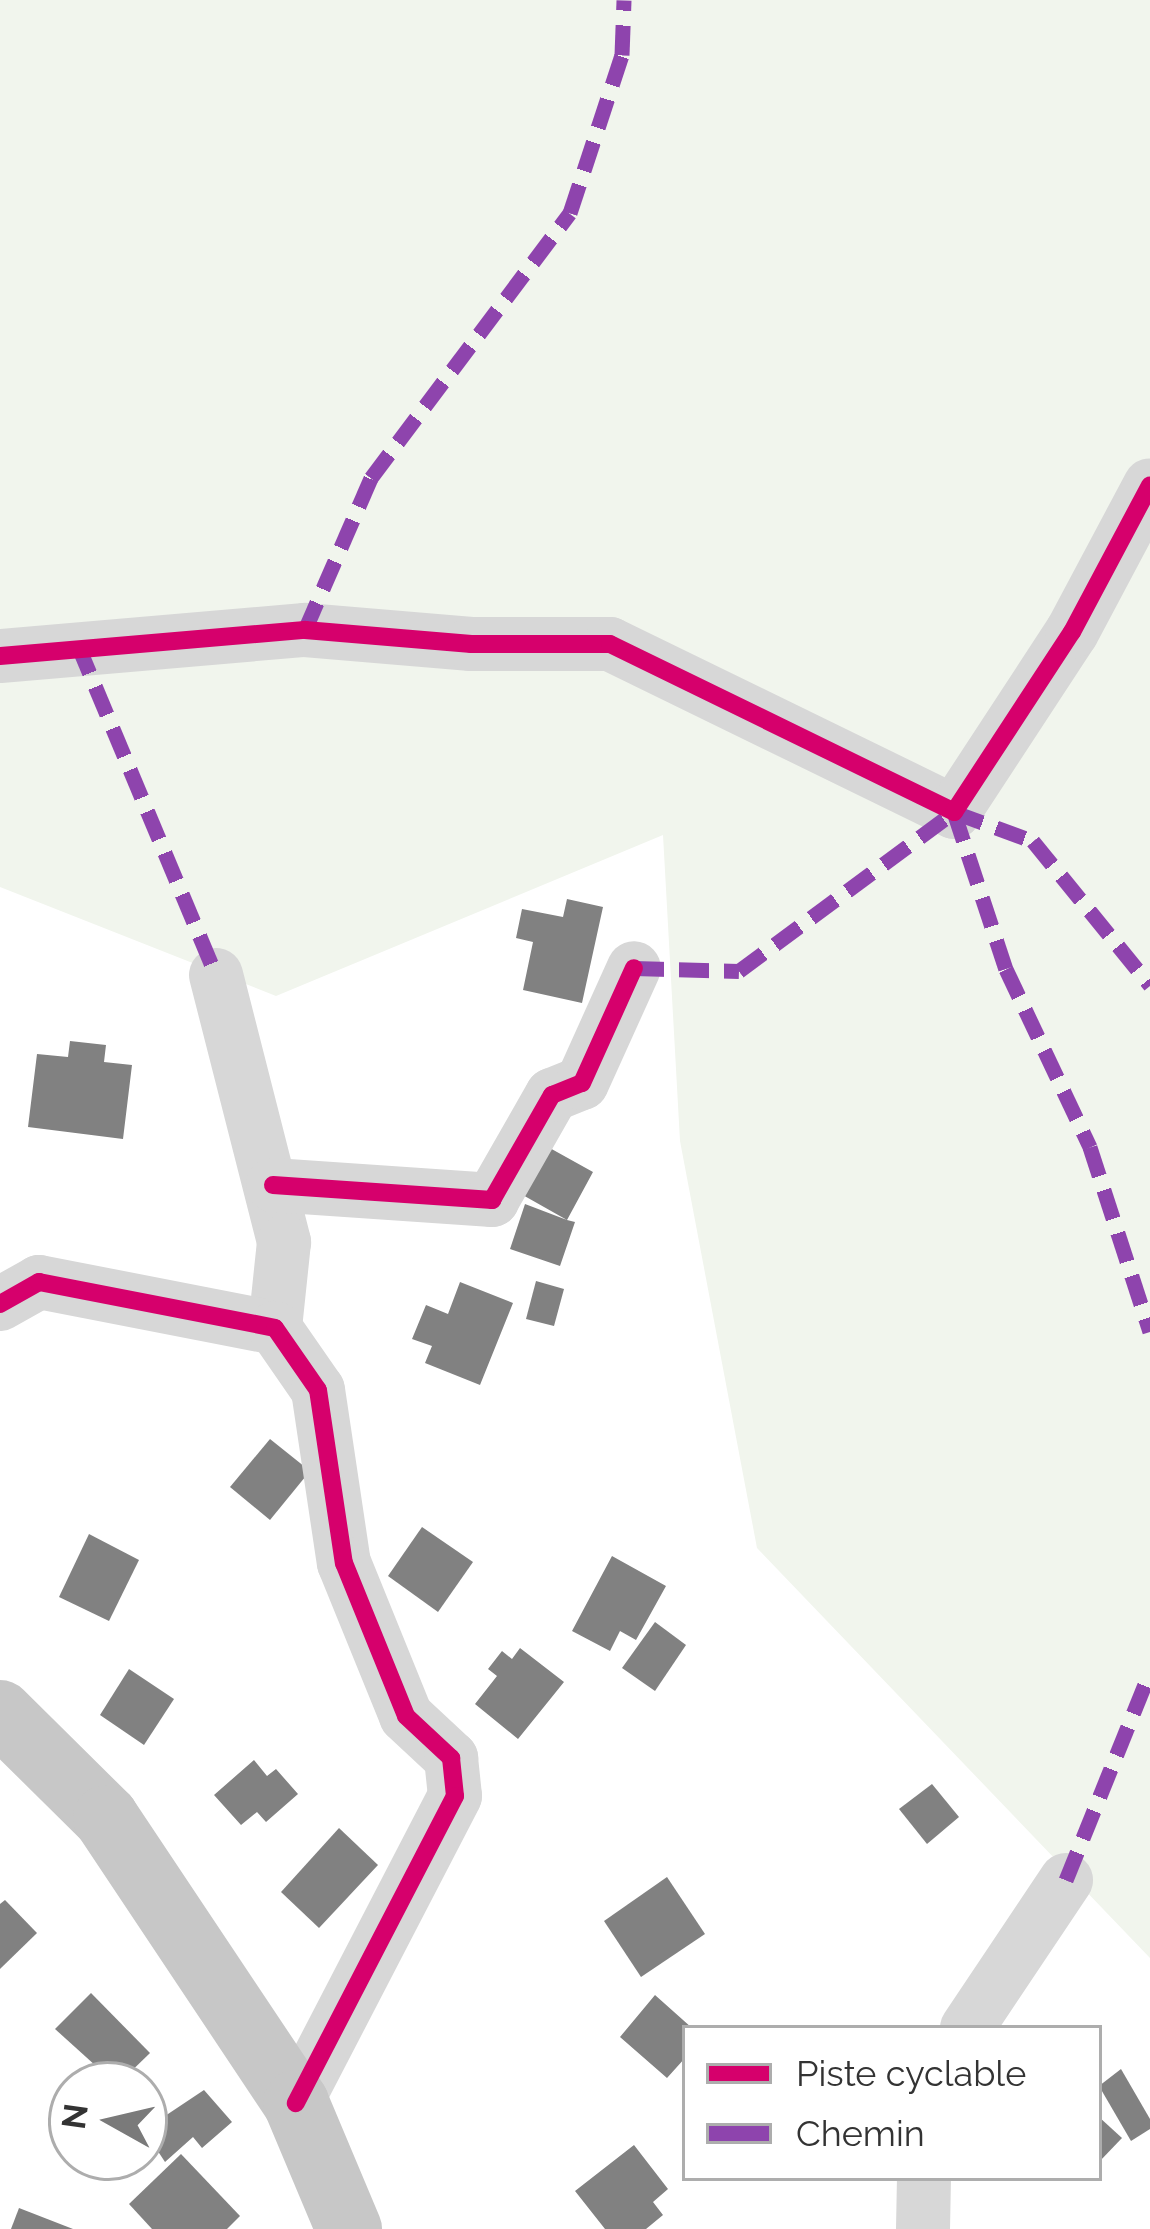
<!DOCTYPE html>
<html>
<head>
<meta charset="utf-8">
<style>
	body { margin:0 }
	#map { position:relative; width:1150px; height:2229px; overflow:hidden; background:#fff; font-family:Raleway,sans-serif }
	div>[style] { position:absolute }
	.green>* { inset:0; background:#f1f5ed }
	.building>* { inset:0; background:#818181 }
	.minor>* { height:54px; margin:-27px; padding:0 27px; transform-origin:27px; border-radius:27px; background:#d7d7d7 }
	.trunk>* { height:66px; margin:-33px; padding:0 33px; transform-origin:33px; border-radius:33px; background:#c7c7c7 }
	.quiet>* { height:15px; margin-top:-7.5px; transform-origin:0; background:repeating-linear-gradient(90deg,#8e44ad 0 30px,transparent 0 45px) }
	.cycleway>* { height:18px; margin:-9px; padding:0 9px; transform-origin:9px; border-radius:9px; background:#d6006c }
	span { translate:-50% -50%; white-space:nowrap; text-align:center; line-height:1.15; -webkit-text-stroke:12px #fff; paint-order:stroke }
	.legend { position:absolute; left:682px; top:2025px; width:420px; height:156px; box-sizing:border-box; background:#fff; border:3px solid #adadad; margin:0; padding:15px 21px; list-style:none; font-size:36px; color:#333 }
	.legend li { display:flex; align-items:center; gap:24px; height:60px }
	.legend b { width:60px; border:3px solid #adadad }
	.north { position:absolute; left:48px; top:2061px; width:120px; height:120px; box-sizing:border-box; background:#fff; border:3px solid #adadad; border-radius:50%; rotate:278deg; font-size:33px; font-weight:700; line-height:48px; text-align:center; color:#333 }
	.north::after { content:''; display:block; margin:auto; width:42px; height:54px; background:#7a7a7a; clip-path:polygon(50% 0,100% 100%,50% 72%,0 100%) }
</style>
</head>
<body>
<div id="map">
	<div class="green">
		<div style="clip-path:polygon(0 0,1150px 0,1150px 1958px,757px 1548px,680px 1141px,663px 835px,276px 996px,0 887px)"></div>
	</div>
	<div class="building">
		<div style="clip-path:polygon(567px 899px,603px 907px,582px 1003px,523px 990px,533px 942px,516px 938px,522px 909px,563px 917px)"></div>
		<div style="clip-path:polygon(70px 1041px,106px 1045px,104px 1062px,132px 1065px,123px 1139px,28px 1127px,37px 1054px,68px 1057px)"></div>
		<div style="clip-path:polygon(548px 1147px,593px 1172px,567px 1220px,575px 1222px,560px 1266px,510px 1249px,525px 1204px,567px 1220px,521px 1194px)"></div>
		<div style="clip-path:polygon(536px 1281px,564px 1289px,554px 1326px,526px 1319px)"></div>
		<div style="clip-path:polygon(460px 1282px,513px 1303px,480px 1385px,425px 1363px,432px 1346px,412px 1339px,426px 1305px,448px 1314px)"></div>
		<div style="clip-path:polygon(270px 1439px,310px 1471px,270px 1520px,230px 1487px)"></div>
		<div style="clip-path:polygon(422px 1527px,473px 1562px,438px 1612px,388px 1576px)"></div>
		<div style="clip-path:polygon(89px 1534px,139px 1560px,109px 1621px,59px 1597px)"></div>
		<div style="clip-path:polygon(612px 1556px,666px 1586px,636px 1640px,620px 1631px,610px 1651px,572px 1631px)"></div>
		<div style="clip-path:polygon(655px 1622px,686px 1645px,655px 1691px,622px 1668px)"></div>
		<div style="clip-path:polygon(520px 1648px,564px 1682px,518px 1739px,475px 1704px,497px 1676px,488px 1669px,502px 1651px,512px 1659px)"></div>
		<div style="clip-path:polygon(129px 1669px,174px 1699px,144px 1745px,100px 1715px)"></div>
		<div style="clip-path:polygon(254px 1760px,267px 1776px,276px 1769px,298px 1794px,266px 1822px,257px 1812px,241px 1825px,214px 1795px)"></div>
		<div style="clip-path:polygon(932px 1784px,959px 1817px,927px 1844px,899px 1809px)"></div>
		<div style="clip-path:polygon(339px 1828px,378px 1865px,319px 1928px,281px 1892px)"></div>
		<div style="clip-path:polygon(667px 1877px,705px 1934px,641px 1977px,604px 1921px)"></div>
		<div style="clip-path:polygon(5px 1900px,37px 1933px,0 1969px,0 1904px)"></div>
		<div style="clip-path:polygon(91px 1993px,150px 2053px,117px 2085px,55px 2029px)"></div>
		<div style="clip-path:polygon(655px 1995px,692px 2028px,685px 2028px,685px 2058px,667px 2078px,620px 2037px)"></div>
		<div style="clip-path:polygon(1121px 2069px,1150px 2119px,1150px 2129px,1131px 2141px,1099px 2086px)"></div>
		<div style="clip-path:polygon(204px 2090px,232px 2122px,202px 2148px,193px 2137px,165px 2162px,144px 2130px)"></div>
		<div style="clip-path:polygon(1099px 2117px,1122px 2138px,1099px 2162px)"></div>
		<div style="clip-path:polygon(634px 2145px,668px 2189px,653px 2202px,663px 2215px,646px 2229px,605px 2229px,575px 2191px)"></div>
		<div style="clip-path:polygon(181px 2154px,240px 2216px,227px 2229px,152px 2229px,129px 2204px)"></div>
		<div style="clip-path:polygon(19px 2208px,73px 2229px,11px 2229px)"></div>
	</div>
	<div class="minor">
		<div style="left:0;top:656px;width:306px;rotate:-4.9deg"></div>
		<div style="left:305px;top:630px;width:167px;rotate:4.8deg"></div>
		<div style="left:471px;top:644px;width:139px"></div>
		<div style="left:610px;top:644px;width:383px;rotate:26deg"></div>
		<div style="left:954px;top:812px;width:215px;rotate:-56.8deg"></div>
		<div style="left:1072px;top:632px;width:166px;rotate:-62deg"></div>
		<div style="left:216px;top:975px;width:276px;rotate:75.7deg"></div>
		<div style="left:284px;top:1242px;width:86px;rotate:96deg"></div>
		<div style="left:273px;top:1185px;width:220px;rotate:3.9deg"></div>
		<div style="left:492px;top:1200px;width:121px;rotate:-60.3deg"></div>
		<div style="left:552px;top:1095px;width:32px;rotate:-22deg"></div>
		<div style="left:582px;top:1083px;width:126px;rotate:-65.7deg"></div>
		<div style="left:0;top:1304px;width:45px;rotate:-29.4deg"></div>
		<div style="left:39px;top:1282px;width:240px;rotate:11deg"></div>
		<div style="left:275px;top:1328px;width:75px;rotate:55.3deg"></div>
		<div style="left:318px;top:1390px;width:175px;rotate:81.5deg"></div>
		<div style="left:344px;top:1563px;width:165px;rotate:67.9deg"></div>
		<div style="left:406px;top:1716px;width:62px;rotate:43deg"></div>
		<div style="left:451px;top:1758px;width:38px;rotate:84deg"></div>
		<div style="left:455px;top:1796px;width:346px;rotate:117.4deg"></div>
		<div style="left:967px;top:2028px;width:178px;rotate:-56.2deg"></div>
		<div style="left:923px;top:2229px;width:51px;rotate:-88.9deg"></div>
	</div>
	<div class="trunk">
		<div style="left:0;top:1713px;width:149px;rotate:44.7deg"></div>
		<div style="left:106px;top:1818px;width:343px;rotate:56.3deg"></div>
		<div style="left:296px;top:2103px;width:137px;rotate:67.2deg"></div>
	</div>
	<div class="quiet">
		<div style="left:305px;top:630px;width:166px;rotate:-66.5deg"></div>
		<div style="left:371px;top:478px;width:331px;rotate:-53.1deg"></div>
		<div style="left:570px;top:213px;width:166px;rotate:-71.8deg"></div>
		<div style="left:622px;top:55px;width:55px;rotate:-87.9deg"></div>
		<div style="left:78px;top:645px;width:358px;rotate:67.3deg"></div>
		<div style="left:954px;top:812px;width:165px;rotate:71.7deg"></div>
		<div style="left:1006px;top:969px;width:197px;rotate:64.7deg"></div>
		<div style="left:1090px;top:1147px;width:194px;rotate:72deg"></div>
		<div style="left:954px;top:812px;width:84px;rotate:20.2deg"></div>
		<div style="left:1033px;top:841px;width:186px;rotate:50.9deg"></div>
		<div style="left:634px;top:968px;width:105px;rotate:1.6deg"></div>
		<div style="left:739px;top:971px;width:267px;rotate:-36.5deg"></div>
		<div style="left:1066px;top:1880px;width:224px;rotate:-68deg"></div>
	</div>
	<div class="cycleway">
		<div style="left:0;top:656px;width:306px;rotate:-4.9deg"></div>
		<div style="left:305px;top:630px;width:167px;rotate:4.8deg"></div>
		<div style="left:471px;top:644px;width:139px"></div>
		<div style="left:610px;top:644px;width:383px;rotate:26deg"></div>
		<div style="left:954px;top:812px;width:215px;rotate:-56.8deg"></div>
		<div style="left:1072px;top:632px;width:166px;rotate:-62deg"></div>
		<div style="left:273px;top:1185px;width:220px;rotate:3.9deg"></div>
		<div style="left:492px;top:1200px;width:121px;rotate:-60.3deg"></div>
		<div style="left:552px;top:1095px;width:32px;rotate:-22deg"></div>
		<div style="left:582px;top:1083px;width:126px;rotate:-65.7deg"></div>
		<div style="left:0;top:1304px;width:45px;rotate:-29.4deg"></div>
		<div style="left:39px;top:1282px;width:240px;rotate:11deg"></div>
		<div style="left:275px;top:1328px;width:75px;rotate:55.3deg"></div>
		<div style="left:318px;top:1390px;width:175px;rotate:81.5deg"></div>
		<div style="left:344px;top:1563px;width:165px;rotate:67.9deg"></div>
		<div style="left:406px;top:1716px;width:62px;rotate:43deg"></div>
		<div style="left:451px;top:1758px;width:38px;rotate:84deg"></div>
		<div style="left:455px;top:1796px;width:346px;rotate:117.4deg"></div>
	</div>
	<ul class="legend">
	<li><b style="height:15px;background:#d6006c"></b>Piste cyclable</li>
	<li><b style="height:15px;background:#8e44ad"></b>Chemin</li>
	</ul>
	<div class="north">N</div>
</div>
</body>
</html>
